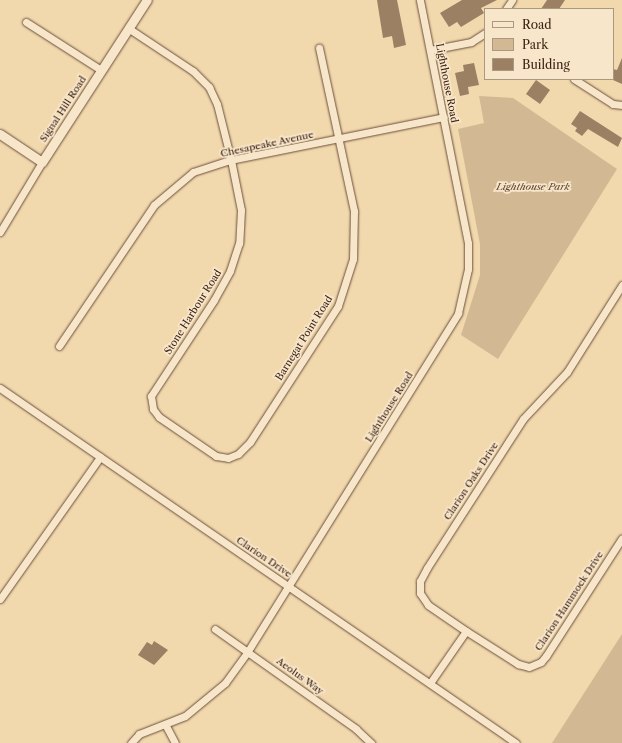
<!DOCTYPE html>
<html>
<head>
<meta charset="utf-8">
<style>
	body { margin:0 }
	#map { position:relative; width:622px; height:743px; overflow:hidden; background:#f2d8ad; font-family:"Libre Caslon Text",serif }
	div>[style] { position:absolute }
	.green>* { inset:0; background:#d3b993 }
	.building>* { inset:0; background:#9b8064 }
	.roads { filter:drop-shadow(0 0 1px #6a4f3a) drop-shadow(0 0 1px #6a4f3a) }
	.street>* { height:7px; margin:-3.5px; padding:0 3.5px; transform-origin:3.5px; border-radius:3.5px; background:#f7e6ca }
	.secondary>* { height:9px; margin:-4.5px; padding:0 4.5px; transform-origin:4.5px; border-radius:4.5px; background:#f7e6ca }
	span { translate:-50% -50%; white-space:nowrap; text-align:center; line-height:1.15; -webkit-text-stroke:3.5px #f7e6ca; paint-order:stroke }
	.street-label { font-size:10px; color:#3c2114 }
	.park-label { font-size:10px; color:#624734; font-style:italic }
	.legend { position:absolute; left:484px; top:8px; width:130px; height:72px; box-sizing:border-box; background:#f7e6ca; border:1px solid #ac9781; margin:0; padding:5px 7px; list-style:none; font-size:12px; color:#3c2114 }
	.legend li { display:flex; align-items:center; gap:8px; height:20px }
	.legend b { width:20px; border:1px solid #ac9781 }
</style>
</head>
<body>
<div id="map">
	<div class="green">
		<div style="clip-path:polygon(479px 96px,513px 98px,617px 169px,498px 359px,461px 335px,480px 275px,480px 244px,458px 129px,484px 123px)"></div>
		<div style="clip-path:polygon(622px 634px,622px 743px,552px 743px)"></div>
	</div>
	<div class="building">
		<div style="clip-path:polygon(377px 0,397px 0,406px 45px,394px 48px,392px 36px,383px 38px)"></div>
		<div style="clip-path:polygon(462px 0,497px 0,481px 8px,484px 13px,461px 27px,457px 22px,449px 27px,440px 13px)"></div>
		<div style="clip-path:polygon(547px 0,565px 0,559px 9px,541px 9px)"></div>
		<div style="clip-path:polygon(622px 58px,622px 84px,613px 80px,613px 69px,617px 70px)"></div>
		<div style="clip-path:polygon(474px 63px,479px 85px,468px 87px,469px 94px,460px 96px,455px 73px,464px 71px,463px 65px)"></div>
		<div style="clip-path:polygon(536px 80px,550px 90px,540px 104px,526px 94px)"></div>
		<div style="clip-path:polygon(580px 111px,622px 138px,618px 147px,588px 129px,582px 136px,575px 131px,577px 128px,571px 124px)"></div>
		<div style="clip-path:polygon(154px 641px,168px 650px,154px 665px,138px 655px,147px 642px,152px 645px)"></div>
	</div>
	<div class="roads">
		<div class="street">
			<div style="left:506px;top:9px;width:11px;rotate:-56deg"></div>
			<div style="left:26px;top:22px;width:89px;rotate:32.6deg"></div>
			<div style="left:128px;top:28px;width:78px;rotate:33.5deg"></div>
			<div style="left:193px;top:71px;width:23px;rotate:45deg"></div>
			<div style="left:209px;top:87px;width:19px;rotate:65deg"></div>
			<div style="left:217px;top:104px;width:58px;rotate:76deg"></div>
			<div style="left:231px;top:160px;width:51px;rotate:78.7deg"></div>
			<div style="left:241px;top:210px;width:33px;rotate:93deg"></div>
			<div style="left:239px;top:243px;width:29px;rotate:108deg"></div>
			<div style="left:230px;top:271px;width:33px;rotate:119deg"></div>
			<div style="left:214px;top:300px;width:115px;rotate:123.3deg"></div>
			<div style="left:151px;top:396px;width:13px;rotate:81deg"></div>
			<div style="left:153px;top:409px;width:10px;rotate:53deg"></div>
			<div style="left:159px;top:417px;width:69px;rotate:34.4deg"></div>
			<div style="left:216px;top:456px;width:12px;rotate:9deg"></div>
			<div style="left:228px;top:458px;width:11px;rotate:-22deg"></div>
			<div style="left:238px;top:454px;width:17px;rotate:-45deg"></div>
			<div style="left:250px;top:442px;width:162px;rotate:-57.1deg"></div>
			<div style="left:338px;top:306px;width:49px;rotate:-72.3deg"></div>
			<div style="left:353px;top:259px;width:48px;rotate:-88.8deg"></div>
			<div style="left:354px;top:211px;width:167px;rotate:-102.1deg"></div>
			<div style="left:430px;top:50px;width:42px;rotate:-11deg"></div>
			<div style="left:471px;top:42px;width:17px;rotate:-33deg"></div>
			<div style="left:574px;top:79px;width:46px;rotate:32.7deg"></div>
			<div style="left:613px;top:104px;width:9px;rotate:6deg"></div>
			<div style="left:0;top:232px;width:82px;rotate:-59deg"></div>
			<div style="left:622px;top:285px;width:103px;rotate:122.3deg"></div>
			<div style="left:567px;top:372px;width:64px;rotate:133.1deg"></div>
			<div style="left:523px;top:419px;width:177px;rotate:122.8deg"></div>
			<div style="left:427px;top:568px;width:15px;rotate:118deg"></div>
			<div style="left:420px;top:581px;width:12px;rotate:90deg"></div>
			<div style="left:420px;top:593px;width:14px;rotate:56deg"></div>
			<div style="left:428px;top:605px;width:46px;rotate:34.4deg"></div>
			<div style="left:466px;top:631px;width:62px;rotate:32.4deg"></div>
			<div style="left:518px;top:664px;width:11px;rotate:15deg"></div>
			<div style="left:529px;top:667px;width:13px;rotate:-23deg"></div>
			<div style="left:541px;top:662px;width:8px;rotate:-50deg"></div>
			<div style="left:546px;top:656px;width:140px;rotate:-57.2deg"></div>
			<div style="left:59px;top:346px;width:170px;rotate:-56deg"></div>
			<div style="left:154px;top:205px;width:51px;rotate:-40.2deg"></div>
			<div style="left:193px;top:172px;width:40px;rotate:-18deg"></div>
			<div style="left:231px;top:160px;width:217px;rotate:-11.4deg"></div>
			<div style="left:0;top:388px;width:626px;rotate:34.53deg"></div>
			<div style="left:0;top:599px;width:174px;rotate:-54.8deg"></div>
			<div style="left:215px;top:629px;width:173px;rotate:35.3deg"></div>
			<div style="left:356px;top:729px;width:21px;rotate:43deg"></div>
			<div style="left:430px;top:683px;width:63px;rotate:-55.3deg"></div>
			<div style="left:165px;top:724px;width:21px;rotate:62deg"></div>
			<div style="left:131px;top:743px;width:12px;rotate:-48deg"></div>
			<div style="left:139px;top:734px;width:49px;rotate:-21.4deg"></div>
			<div style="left:185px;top:716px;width:52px;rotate:-39.5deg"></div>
			<div style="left:225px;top:683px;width:39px;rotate:-54deg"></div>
			<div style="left:248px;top:651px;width:398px;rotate:-58.1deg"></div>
			<div style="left:458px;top:313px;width:45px;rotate:-77.2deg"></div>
			<div style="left:468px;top:269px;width:26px;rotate:-90deg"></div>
			<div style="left:468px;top:243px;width:248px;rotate:-101.2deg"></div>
		</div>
		<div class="secondary">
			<div style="left:0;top:134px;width:50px;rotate:33.7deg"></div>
			<div style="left:42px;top:162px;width:193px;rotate:-57.1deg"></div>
		</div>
	</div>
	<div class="street-label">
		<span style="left:447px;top:83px;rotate:79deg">Lighthouse Road</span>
		<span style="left:63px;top:109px;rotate:-57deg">Signal Hill Road</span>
		<span style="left:267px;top:144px;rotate:-12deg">Chesapeake Avenue</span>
		<span style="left:193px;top:312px;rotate:-58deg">Stone Harbour Road</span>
		<span style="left:304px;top:338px;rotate:-58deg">Barnegat Point Road</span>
		<span style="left:389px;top:407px;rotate:-58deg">Lighthouse Road</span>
		<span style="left:471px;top:481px;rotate:-57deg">Clarion Oaks Drive</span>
		<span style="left:264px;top:557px;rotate:34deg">Clarion Drive</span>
		<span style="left:569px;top:601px;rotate:-57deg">Clarion Hammock Drive</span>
		<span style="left:300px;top:676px;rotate:36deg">Aeolus Way</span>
	</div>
	<div class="park-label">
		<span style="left:533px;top:187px">Lighthouse Park</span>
	</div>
	<ul class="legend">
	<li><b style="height:5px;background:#f7e6ca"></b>Road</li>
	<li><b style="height:11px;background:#d3b993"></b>Park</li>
	<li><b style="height:11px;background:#9b8064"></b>Building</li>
	</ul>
</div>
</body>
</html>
